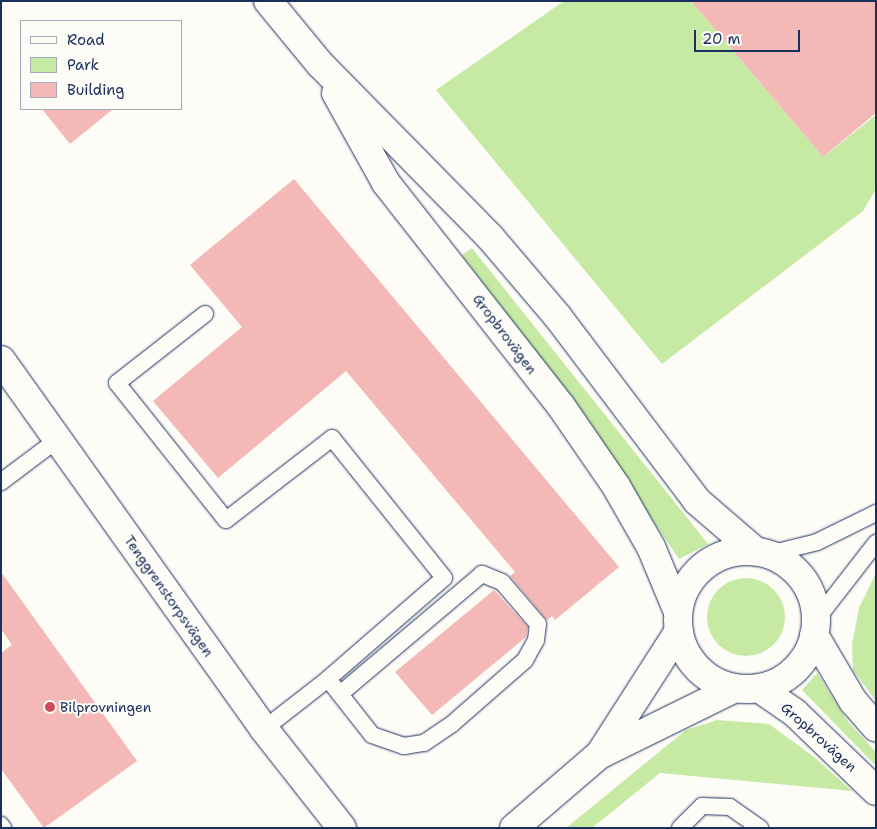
<!DOCTYPE html>
<html>
<head>
<meta charset="utf-8">
<style>
	body { margin:0 }
	#map { position:relative; width:877px; height:829px; overflow:hidden; background:#fdfcf7; font-family:"Shantell Sans",sans-serif }
	div>[style] { position:absolute }
	.green>* { inset:0; background:#c6eaa4 }
	.round { border-radius:50% }
	.building>* { inset:0; background:#f4b8b6 }
	.roads { filter:drop-shadow(0 0 1px #1b2f5e) drop-shadow(0 0 1px #1b2f5e) }
	.service>* { height:16px; margin:-8px; padding:0 8px; transform-origin:8px; border-radius:8px; background:#fdfcf7 }
	.minor>* { height:28px; margin:-14px; padding:0 14px; transform-origin:14px; border-radius:14px; background:#fdfcf7 }
	.tertiary>* { height:28px; margin:-14px; padding:0 14px; transform-origin:14px; border-radius:14px; background:#fdfcf7 }
	.tertiary>.ring { margin:-14px; padding:0; box-sizing:content-box; background:none; border:28px solid #fdfcf7; border-radius:50% }
	.dots>* { width:14px; height:14px; translate:-50% -50%; box-sizing:border-box; border:2px solid #fdfcf7; border-radius:50% }
	span { translate:-50% -50%; white-space:nowrap; text-align:center; line-height:1.15; -webkit-text-stroke:4px #fdfcf7; paint-order:stroke }
	.street-label { font-size:14px; color:#1b2f5e }
	.poi-label { font-size:14px; color:#1b2f5e }
	.left { translate:0 -50%; text-align:left }
	.frame { position:absolute; inset:0; border:2px solid #1b2f5e; pointer-events:none }
	.legend { position:absolute; left:20px; top:20px; width:162px; height:90px; box-sizing:border-box; background:#fdfcf7; border:1px solid #a3aaba; margin:0; padding:6px 9px; list-style:none; font-size:15px; color:#1b2f5e }
	.legend li { display:flex; align-items:center; gap:10px; height:25px }
	.legend b { width:25px; border:1px solid #a3aaba }
	.scale { position:absolute; left:694px; top:30px; width:106px; height:22px; box-sizing:border-box; border:2px solid #1b2f5e; border-top:0; padding-left:6px; font-size:15px; line-height:18px; white-space:nowrap; color:#1b2f5e; -webkit-text-stroke:4px #fdfcf7; paint-order:stroke }
</style>
</head>
<body>
<div id="map">
	<div class="green">
		<div style="clip-path:polygon(564px 1px,691px 1px,823px 157px,876px 115px,876px 189px,863px 211px,662px 364px,436px 90px)"></div>
		<div style="clip-path:polygon(472px 248px,708px 544px,679px 559px,564px 391px,462px 255px)"></div>
		<div style="clip-path:polygon(876px 573px,876px 701px,853px 670px,852px 644px,859px 608px)"></div>
		<div class="round" style="left:707px;top:578px;width:78px;height:78px"></div>
		<div style="clip-path:polygon(817px 673px,849px 723px,876px 752px,876px 766px,802px 690px)"></div>
		<div style="clip-path:polygon(717px 720px,769px 724px,814px 757px,852px 791px,660px 773px,592px 828px,566px 828px,686px 730px)"></div>
	</div>
	<div class="building">
		<div style="clip-path:polygon(691px 1px,876px 1px,876px 113px,823px 157px)"></div>
		<div style="clip-path:polygon(42px 109px,113px 109px,70px 144px)"></div>
		<div style="clip-path:polygon(294px 179px,619px 567px,555px 620px,552px 616px,547px 620px,510px 576px,515px 572px,346px 371px,218px 478px,153px 401px,242px 327px,190px 265px)"></div>
		<div style="clip-path:polygon(1px 572px,137px 761px,44px 828px,1px 769px,1px 653px,12px 645px,1px 629px)"></div>
		<div style="clip-path:polygon(494px 590px,528px 627px,526px 637px,432px 715px,395px 672px)"></div>
	</div>
	<div class="roads">
		<div class="service">
			<div style="left:205px;top:314px;width:112px;rotate:141.9deg"></div>
			<div style="left:117px;top:383px;width:175px;rotate:51.5deg"></div>
			<div style="left:226px;top:520px;width:134px;rotate:-37.7deg"></div>
			<div style="left:332px;top:438px;width:179px;rotate:51.3deg"></div>
			<div style="left:444px;top:578px;width:154px;rotate:139deg"></div>
			<div style="left:328px;top:679px;width:81px;rotate:142deg"></div>
			<div style="left:1px;top:482px;width:71px;rotate:-37deg"></div>
			<div style="left:769px;top:554px;width:49px;rotate:-14deg"></div>
			<div style="left:817px;top:542px;width:66px;rotate:-26.2deg"></div>
			<div style="left:816px;top:620px;width:98px;rotate:-52.1deg"></div>
			<div style="left:328px;top:679px;width:71px;rotate:51.8deg"></div>
			<div style="left:372px;top:735px;width:34px;rotate:19deg"></div>
			<div style="left:404px;top:746px;width:20px;rotate:-9deg"></div>
			<div style="left:424px;top:743px;width:34px;rotate:-34deg"></div>
			<div style="left:452px;top:724px;width:97px;rotate:-41.2deg"></div>
			<div style="left:525px;top:660px;width:23px;rotate:-61deg"></div>
			<div style="left:536px;top:640px;width:16px;rotate:-83deg"></div>
			<div style="left:538px;top:624px;width:55px;rotate:-130.6deg"></div>
			<div style="left:502px;top:582px;width:22px;rotate:-158deg"></div>
			<div style="left:482px;top:574px;width:186px;rotate:139.8deg"></div>
			<div style="left:1px;top:825px;width:4px;rotate:56deg"></div>
			<div style="left:680px;top:828px;width:31px;rotate:-45deg"></div>
			<div style="left:702px;top:806px;width:28px;rotate:2deg"></div>
			<div style="left:730px;top:807px;width:37px;rotate:35deg"></div>
		</div>
		<div class="minor">
			<div style="left:1px;top:360px;width:453px;rotate:54.5deg"></div>
			<div style="left:264px;top:729px;width:126px;rotate:51.8deg"></div>
			<div style="left:601px;top:754px;width:149px;rotate:-26.2deg"></div>
			<div style="left:514px;top:828px;width:113px;rotate:-40.7deg"></div>
			<div style="left:600px;top:754px;width:146px;rotate:-57.3deg"></div>
		</div>
		<div class="tertiary">
			<div style="left:268px;top:1px;width:82px;rotate:50.5deg"></div>
			<div style="left:320px;top:64px;width:243px;rotate:45.5deg"></div>
			<div style="left:490px;top:237px;width:105px;rotate:49.6deg"></div>
			<div style="left:558px;top:317px;width:231px;rotate:52.9deg"></div>
			<div style="left:697px;top:501px;width:77px;rotate:40.8deg"></div>
			<div style="left:336px;top:93px;width:103px;rotate:60.9deg"></div>
			<div style="left:386px;top:183px;width:283px;rotate:51.9deg"></div>
			<div style="left:561px;top:406px;width:97px;rotate:55.5deg"></div>
			<div style="left:616px;top:486px;width:70px;rotate:60.2deg"></div>
			<div style="left:651px;top:547px;width:70px;rotate:67.4deg"></div>
			<div class="ring" style="left:678px;top:551px;width:110px;height:110px"></div>
			<div style="left:814px;top:635px;width:77px;rotate:59.4deg"></div>
			<div style="left:853px;top:701px;width:35px;rotate:49deg"></div>
			<div style="left:759px;top:688px;width:44px;rotate:34.8deg"></div>
			<div style="left:795px;top:713px;width:112px;rotate:43.9deg"></div>
		</div>
	</div>
	<div class="dots">
		<div style="left:50px;top:707px;background:#d1495b"></div>
	</div>
	<div class="street-label">
		<span style="left:505px;top:334px;rotate:53deg">Gropbrovägen</span>
		<span style="left:169px;top:596px;rotate:55deg">Tenggrenstorpsvägen</span>
		<span style="left:819px;top:737px;rotate:42deg">Gropbrovägen</span>
	</div>
	<div class="poi-label">
		<span class="left" style="left:60px;top:707px">Bilprovningen</span>
	</div>
	<div class="frame"></div>
	<ul class="legend">
	<li><b style="height:6px;background:#fdfcf7"></b>Road</li>
	<li><b style="height:14px;background:#c6eaa4"></b>Park</li>
	<li><b style="height:14px;background:#f4b8b6"></b>Building</li>
	</ul>
	<div class="scale">20 m</div>
</div>
</body>
</html>
